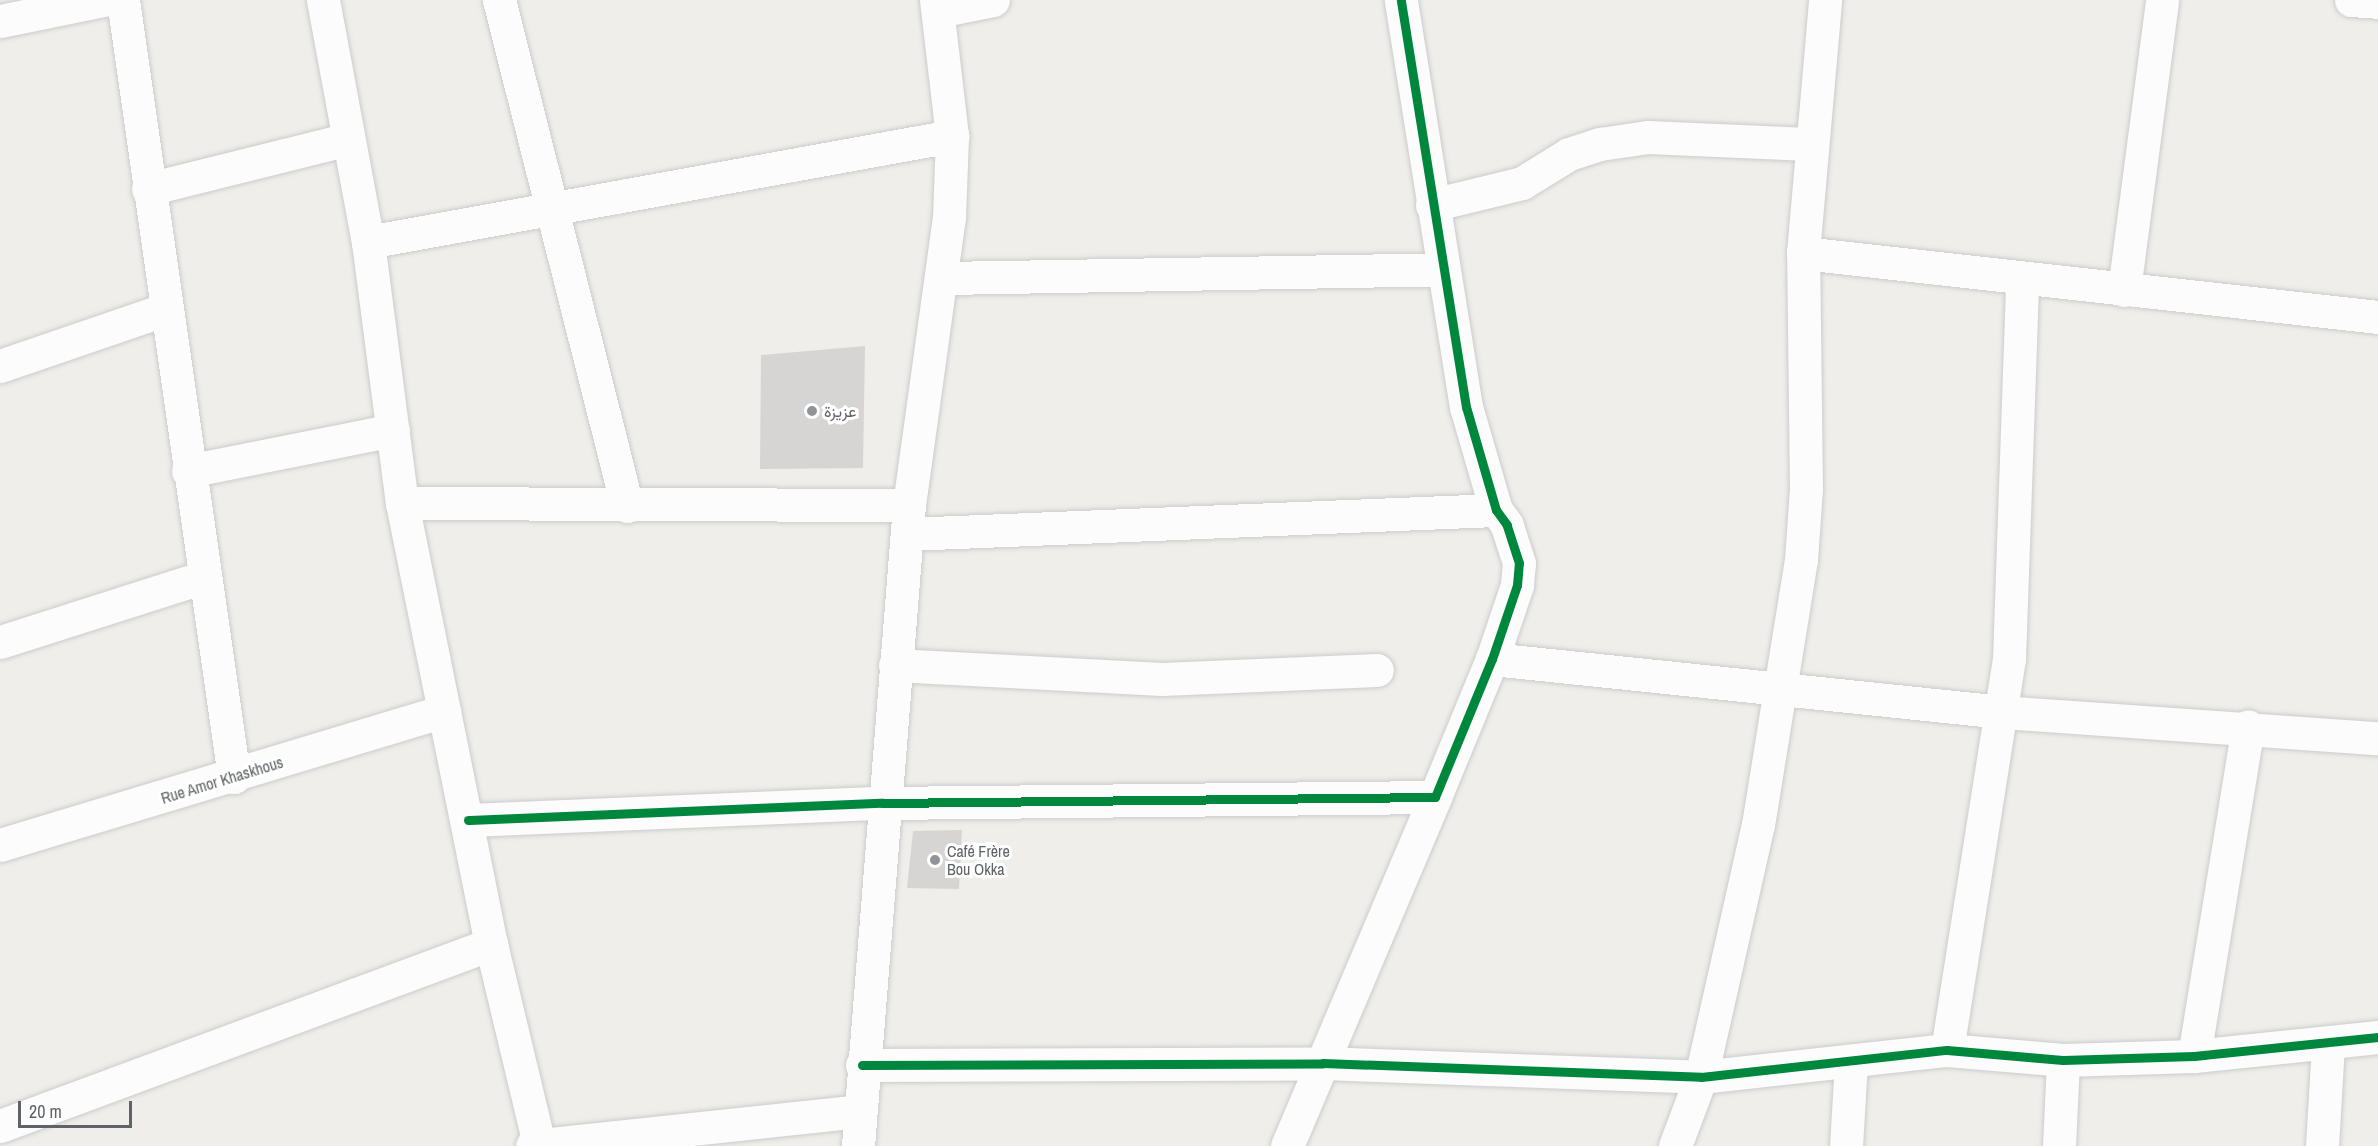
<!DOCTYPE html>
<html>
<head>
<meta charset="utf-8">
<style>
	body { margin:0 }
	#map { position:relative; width:2378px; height:1146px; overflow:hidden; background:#efeeea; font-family:"Archivo Narrow",Vazirmatn,sans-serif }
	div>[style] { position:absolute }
	.building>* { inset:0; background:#d6d5d3 }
	.roads { filter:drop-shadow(0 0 2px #cbcccc) drop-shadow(0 0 2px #cbcccc) }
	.minor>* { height:33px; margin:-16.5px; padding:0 16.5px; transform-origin:16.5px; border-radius:16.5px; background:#fdfcfc }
	.cycleway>* { height:9px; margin:-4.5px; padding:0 4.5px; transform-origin:4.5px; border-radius:4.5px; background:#00873e }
	.dots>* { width:16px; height:16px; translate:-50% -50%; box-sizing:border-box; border:3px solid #fff; border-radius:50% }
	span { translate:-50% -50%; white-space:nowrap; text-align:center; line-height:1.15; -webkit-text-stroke:6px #fff; paint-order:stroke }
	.poi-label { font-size:16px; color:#5f6368 }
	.left { translate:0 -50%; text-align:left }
	.street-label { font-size:16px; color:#5f6368 }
	.scale { position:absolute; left:18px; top:1101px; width:114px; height:27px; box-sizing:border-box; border:3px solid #5f6368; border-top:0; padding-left:8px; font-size:18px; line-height:21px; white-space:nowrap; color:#5f6368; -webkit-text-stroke:4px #fff; paint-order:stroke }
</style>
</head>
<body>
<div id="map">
	<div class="building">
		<div style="clip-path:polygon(865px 346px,863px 468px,760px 469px,761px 355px)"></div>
		<div style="clip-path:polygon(962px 830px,959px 889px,907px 888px,913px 831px)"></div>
	</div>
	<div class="roads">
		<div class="minor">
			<div style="left:123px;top:0;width:785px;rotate:81.87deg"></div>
			<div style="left:323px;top:0;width:246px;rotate:79.5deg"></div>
			<div style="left:368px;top:242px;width:263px;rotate:82.6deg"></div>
			<div style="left:402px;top:503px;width:450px;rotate:78.6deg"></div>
			<div style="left:491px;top:944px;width:206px;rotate:76.5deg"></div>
			<div style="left:499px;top:0;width:522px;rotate:75.8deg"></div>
			<div style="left:2351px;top:0;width:27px;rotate:4deg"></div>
			<div style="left:938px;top:11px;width:56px;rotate:-11.3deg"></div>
			<div style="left:0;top:21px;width:105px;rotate:-11.5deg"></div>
			<div style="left:148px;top:189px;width:206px;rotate:-14deg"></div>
			<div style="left:1432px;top:205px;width:93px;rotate:-13.7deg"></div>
			<div style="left:1522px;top:183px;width:55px;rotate:-31.7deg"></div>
			<div style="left:1569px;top:154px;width:33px;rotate:-18deg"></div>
			<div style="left:1600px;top:144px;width:49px;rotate:-8.3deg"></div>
			<div style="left:1648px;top:137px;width:161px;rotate:2.5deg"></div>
			<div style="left:368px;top:242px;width:594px;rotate:-10.29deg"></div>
			<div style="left:1803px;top:253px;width:579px;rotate:6.35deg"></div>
			<div style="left:944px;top:278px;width:498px;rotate:-1deg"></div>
			<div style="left:2124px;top:290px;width:292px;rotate:-82.5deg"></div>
			<div style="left:0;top:366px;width:173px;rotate:-18.9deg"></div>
			<div style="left:188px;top:471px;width:209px;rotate:-11.3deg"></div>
			<div style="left:402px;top:503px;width:507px;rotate:0.23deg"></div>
			<div style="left:908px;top:534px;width:588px;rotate:-2.34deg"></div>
			<div style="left:0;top:642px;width:214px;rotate:-17.7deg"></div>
			<div style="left:1492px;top:659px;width:513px;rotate:5.93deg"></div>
			<div style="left:2002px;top:712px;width:377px;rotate:4deg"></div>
			<div style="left:895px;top:665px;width:267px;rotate:3deg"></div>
			<div style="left:1162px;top:679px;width:215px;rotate:-2.4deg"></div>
			<div style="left:468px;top:820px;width:414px;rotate:-2.4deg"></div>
			<div style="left:882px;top:803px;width:553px;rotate:-0.62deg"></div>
			<div style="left:1435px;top:797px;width:149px;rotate:-67.6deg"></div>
			<div style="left:1492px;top:659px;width:78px;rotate:-71.3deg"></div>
			<div style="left:1517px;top:585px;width:22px;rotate:-85deg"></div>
			<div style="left:1519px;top:563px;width:40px;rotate:-108deg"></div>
			<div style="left:1507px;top:525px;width:19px;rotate:-126deg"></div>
			<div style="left:1496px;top:510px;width:107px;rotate:-106.2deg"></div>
			<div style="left:1466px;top:407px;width:412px;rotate:-99.1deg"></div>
			<div style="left:0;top:845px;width:464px;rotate:-16.8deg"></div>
			<div style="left:1947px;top:1050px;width:396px;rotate:-81deg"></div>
			<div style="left:2009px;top:659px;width:381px;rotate:-88deg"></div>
			<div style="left:2194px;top:1056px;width:334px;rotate:-80.7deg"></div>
			<div style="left:862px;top:1065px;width:461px;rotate:-0.2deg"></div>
			<div style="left:1323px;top:1063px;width:378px;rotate:2.1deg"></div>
			<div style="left:1701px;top:1077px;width:247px;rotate:-6.3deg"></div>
			<div style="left:1947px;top:1050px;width:116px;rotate:4.9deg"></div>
			<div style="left:2063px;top:1060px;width:131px;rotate:-1.7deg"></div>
			<div style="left:2194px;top:1056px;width:185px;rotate:-5.9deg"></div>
			<div style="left:0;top:1126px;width:524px;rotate:-20.34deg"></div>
			<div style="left:532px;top:1146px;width:329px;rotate:-6.1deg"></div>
			<div style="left:858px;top:1146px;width:643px;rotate:-85.45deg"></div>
			<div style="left:909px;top:505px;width:290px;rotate:-82.1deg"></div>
			<div style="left:949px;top:218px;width:82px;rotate:-87.9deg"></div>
			<div style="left:952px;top:136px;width:137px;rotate:-96.7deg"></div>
			<div style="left:1287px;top:1146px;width:379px;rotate:-67deg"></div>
			<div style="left:1675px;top:1146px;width:74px;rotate:-69.4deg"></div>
			<div style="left:1701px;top:1077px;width:258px;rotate:-77.3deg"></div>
			<div style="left:1758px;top:825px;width:268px;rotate:-80.8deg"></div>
			<div style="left:1801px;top:560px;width:71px;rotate:-86deg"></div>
			<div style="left:1806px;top:489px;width:236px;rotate:-90.7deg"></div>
			<div style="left:1803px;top:253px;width:254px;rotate:-85deg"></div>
			<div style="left:1846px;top:1146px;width:84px;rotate:-86.6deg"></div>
			<div style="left:2059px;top:1146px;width:86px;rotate:-87.3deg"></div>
			<div style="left:2322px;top:1146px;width:102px;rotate:-86.6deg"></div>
		</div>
	</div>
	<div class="cycleway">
		<div style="left:468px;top:820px;width:414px;rotate:-2.4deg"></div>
		<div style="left:882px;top:803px;width:553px;rotate:-0.62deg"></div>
		<div style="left:1435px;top:797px;width:149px;rotate:-67.6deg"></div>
		<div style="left:1492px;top:659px;width:78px;rotate:-71.3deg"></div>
		<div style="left:1517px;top:585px;width:22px;rotate:-85deg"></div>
		<div style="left:1519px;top:563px;width:40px;rotate:-108deg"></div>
		<div style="left:1507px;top:525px;width:19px;rotate:-126deg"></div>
		<div style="left:1496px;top:510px;width:107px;rotate:-106.2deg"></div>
		<div style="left:1466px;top:407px;width:412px;rotate:-99.1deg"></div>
		<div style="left:862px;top:1065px;width:461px;rotate:-0.2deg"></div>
		<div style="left:1323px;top:1063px;width:378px;rotate:2.1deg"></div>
		<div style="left:1701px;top:1077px;width:247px;rotate:-6.3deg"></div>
		<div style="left:1947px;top:1050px;width:116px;rotate:4.9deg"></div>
		<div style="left:2063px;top:1060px;width:131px;rotate:-1.7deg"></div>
		<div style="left:2194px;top:1056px;width:185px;rotate:-5.9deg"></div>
	</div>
	<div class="dots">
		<div style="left:812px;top:411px;background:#919496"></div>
		<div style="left:935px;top:860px;background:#919496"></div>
	</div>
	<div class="poi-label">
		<span class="left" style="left:824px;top:411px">عزيزة</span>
		<span class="left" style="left:947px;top:860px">Café Frère<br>Bou Okka</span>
	</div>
	<div class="street-label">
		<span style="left:222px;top:780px;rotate:-17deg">Rue Amor Khaskhous</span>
	</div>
	<div class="scale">20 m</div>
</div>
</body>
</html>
